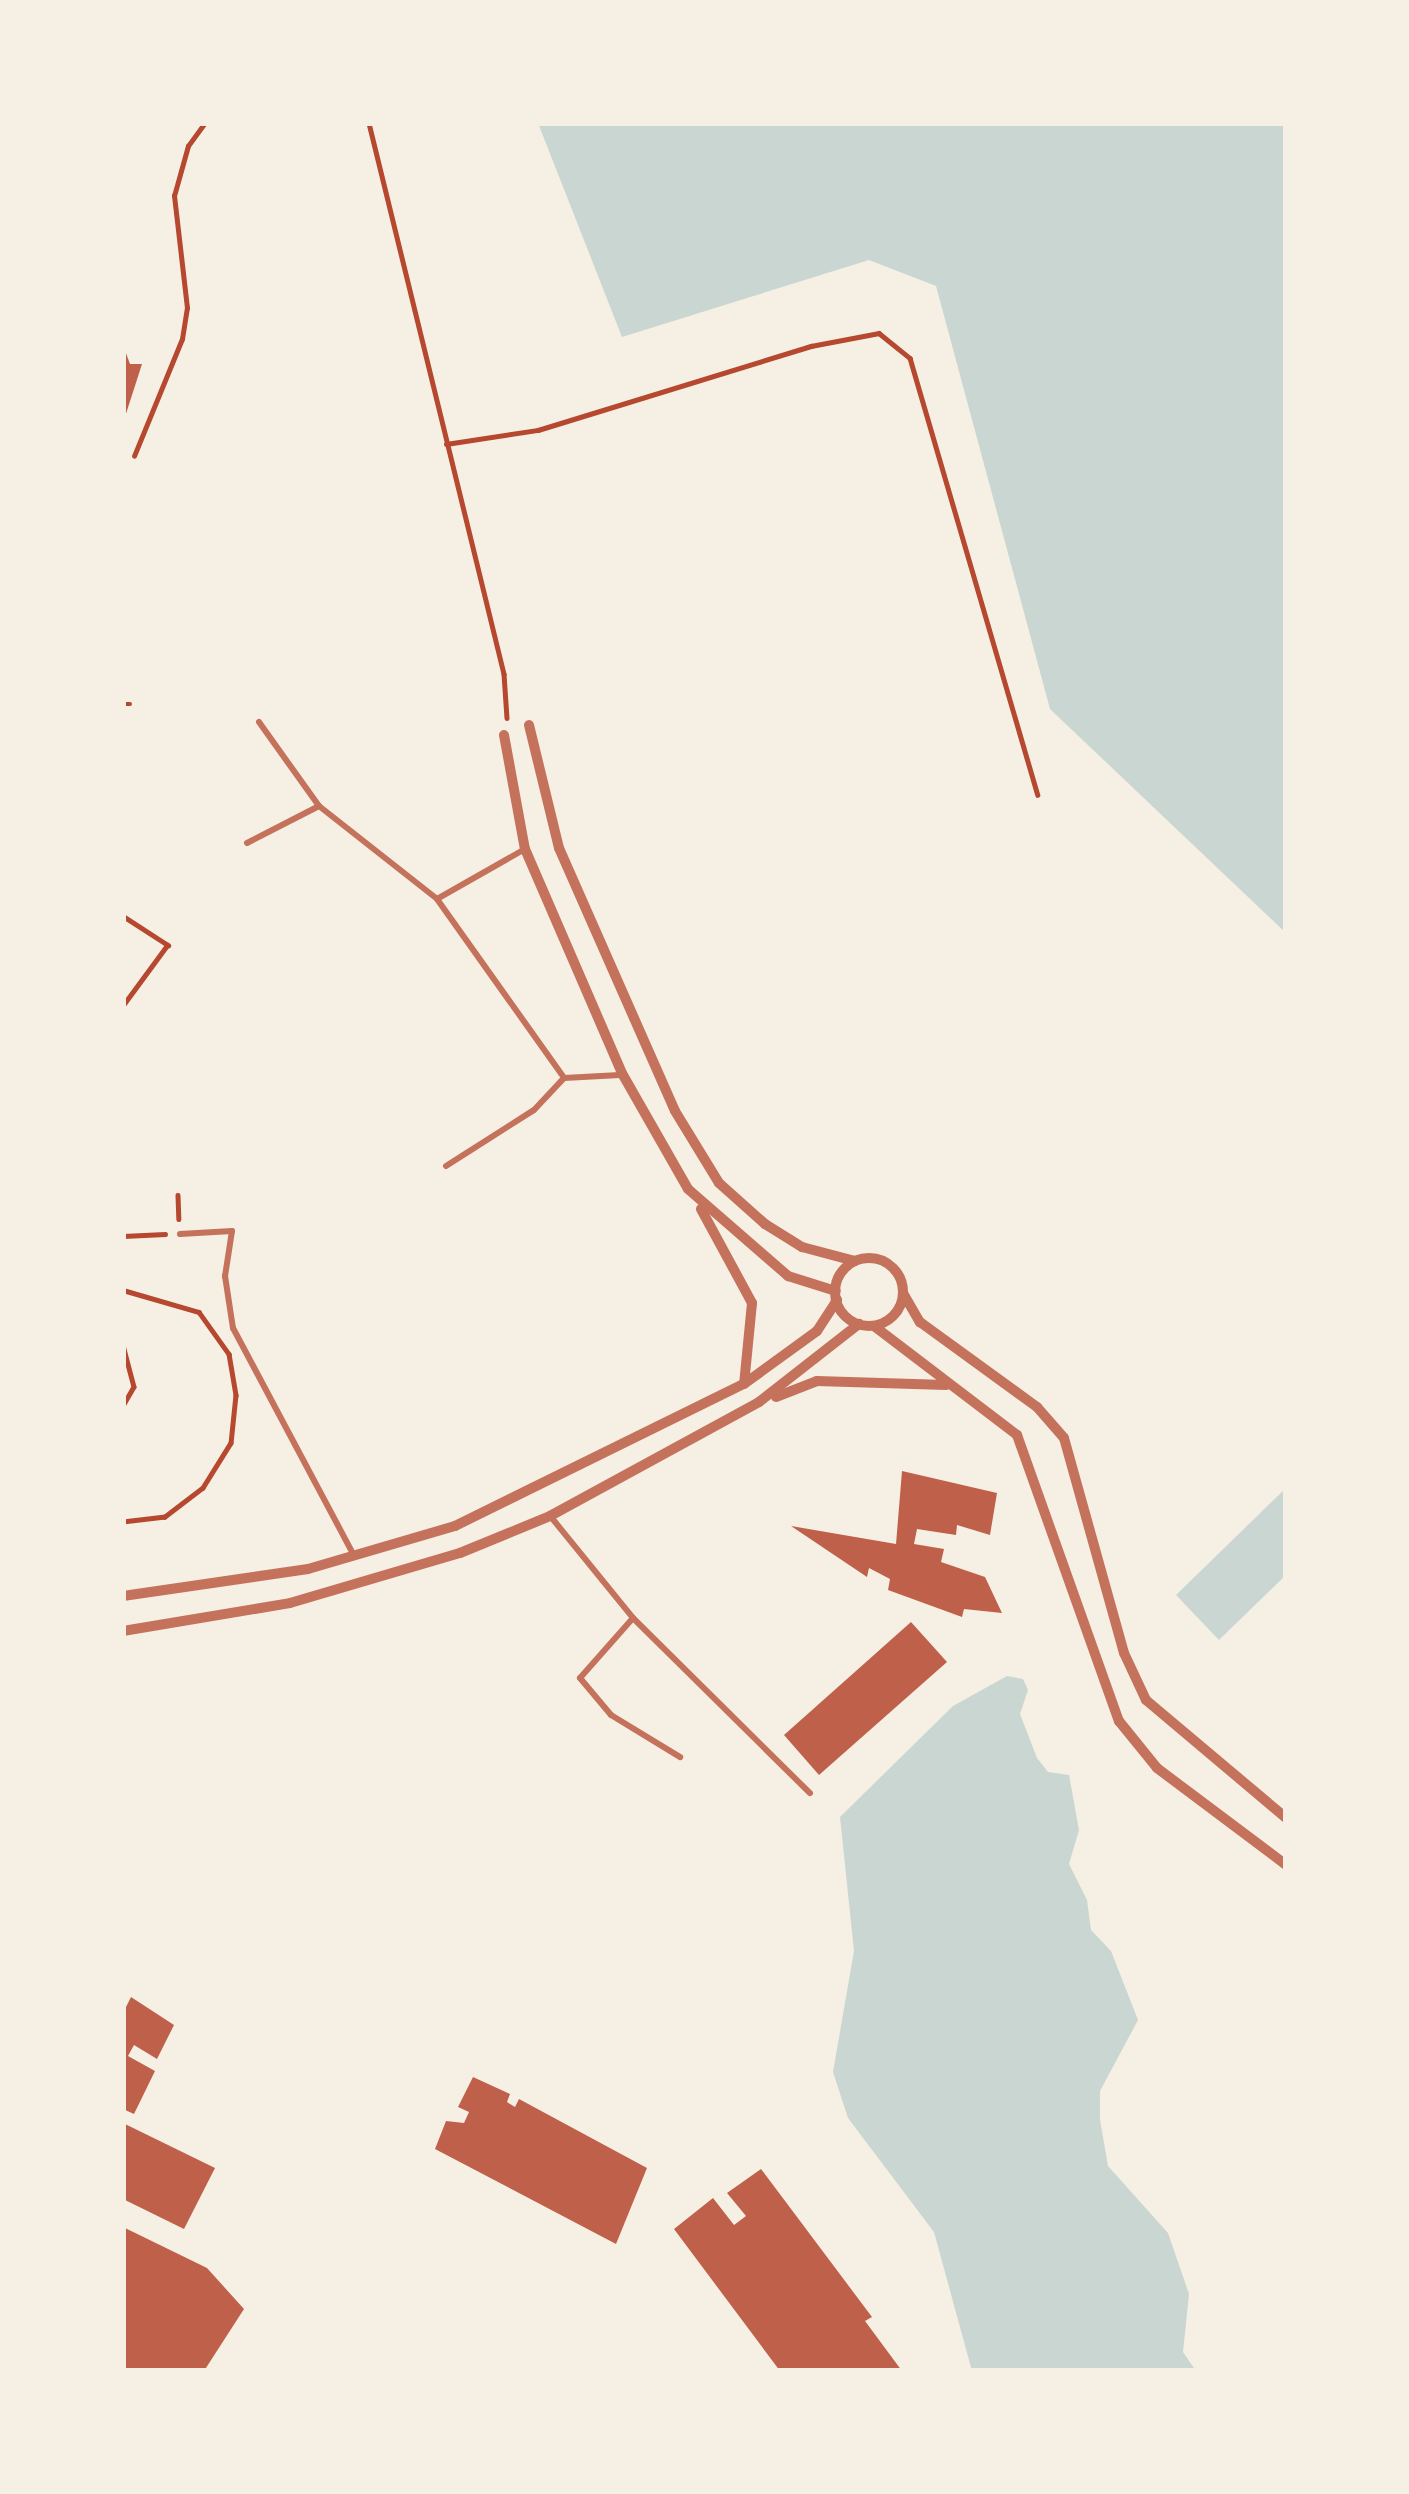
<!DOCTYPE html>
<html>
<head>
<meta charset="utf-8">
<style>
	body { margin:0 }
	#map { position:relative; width:1409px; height:2494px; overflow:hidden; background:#f6efe4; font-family:"Sofia Sans Condensed",sans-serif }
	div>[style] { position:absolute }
	.water>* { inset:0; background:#c9d6d2 }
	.building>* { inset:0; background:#bf614a }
	.path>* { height:4.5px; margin:-2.25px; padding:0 2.25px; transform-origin:2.25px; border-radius:2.25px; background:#b5482f }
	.service>* { height:6px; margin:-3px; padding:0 3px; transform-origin:3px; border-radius:3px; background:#c5725c }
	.minor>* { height:10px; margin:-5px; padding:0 5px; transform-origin:5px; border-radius:5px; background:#c5725c }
	.minor>.ring { margin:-5px; padding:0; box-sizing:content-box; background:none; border:10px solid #c5725c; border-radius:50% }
	span { translate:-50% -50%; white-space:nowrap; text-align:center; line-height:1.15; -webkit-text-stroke:9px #f6efe4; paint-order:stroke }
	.frame { position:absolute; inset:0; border:126px solid #f6efe4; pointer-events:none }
</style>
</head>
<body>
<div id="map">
	<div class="water">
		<div style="clip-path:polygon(538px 123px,1286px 123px,1286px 933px,1050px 709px,936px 286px,869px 260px,622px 337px)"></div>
		<div style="clip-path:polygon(1286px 1488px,1286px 1575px,1219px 1640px,1176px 1595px)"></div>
		<div style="clip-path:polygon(1007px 1676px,1023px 1679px,1028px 1690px,1020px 1714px,1037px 1758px,1048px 1772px,1069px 1775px,1079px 1830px,1069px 1864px,1087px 1900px,1091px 1930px,1111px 1951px,1138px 2020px,1100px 2091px,1100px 2120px,1108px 2166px,1168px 2233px,1189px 2294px,1183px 2352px,1196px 2371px,972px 2371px,934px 2232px,848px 2118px,833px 2072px,854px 1951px,840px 1817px,953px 1706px)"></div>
	</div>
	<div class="building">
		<div style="clip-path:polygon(123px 345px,130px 364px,142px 364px,124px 420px)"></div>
		<div style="clip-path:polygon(902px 1471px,997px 1493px,990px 1535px,957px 1525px,956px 1535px,917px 1529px,914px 1544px,944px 1549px,941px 1562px,985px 1577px,1002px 1613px,964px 1609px,962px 1617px,888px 1590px,890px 1579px,869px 1568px,867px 1577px,791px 1526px,896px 1544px)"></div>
		<div style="clip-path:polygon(911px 1622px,947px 1662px,819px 1775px,784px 1735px)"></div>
		<div style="clip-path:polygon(131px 1997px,174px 2025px,157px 2059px,134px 2045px,128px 2056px,155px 2071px,134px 2114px,123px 2109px,123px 2013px)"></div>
		<div style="clip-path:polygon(473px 2077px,510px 2094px,507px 2102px,515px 2107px,519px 2099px,647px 2168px,616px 2244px,435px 2149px,446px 2121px,464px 2123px,469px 2112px,458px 2107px)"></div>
		<div style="clip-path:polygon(123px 2123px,215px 2168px,184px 2229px,123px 2199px)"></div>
		<div style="clip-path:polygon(761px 2169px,872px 2317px,865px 2321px,902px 2371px,780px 2371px,674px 2229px,713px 2198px,734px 2225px,746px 2216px,727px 2193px)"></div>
		<div style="clip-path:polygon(123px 2227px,207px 2268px,244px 2309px,204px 2371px,123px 2371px)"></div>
	</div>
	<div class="path">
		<div style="left:369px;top:123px;width:567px;rotate:76.23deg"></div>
		<div style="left:504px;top:674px;width:44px;rotate:86.1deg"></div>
		<div style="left:446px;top:444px;width:93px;rotate:-8.7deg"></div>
		<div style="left:538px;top:430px;width:286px;rotate:-17.1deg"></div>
		<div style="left:811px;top:346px;width:69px;rotate:-10.8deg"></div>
		<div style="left:879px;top:333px;width:40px;rotate:39deg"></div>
		<div style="left:910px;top:358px;width:455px;rotate:73.7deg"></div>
		<div style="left:134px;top:456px;width:126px;rotate:-67.7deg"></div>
		<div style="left:182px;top:339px;width:31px;rotate:-81deg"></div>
		<div style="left:187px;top:308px;width:113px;rotate:-96.6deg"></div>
		<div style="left:174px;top:196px;width:52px;rotate:-74.4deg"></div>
		<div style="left:188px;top:146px;width:29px;rotate:-54deg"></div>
		<div style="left:123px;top:704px;width:7px"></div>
		<div style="left:123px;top:916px;width:54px;rotate:32.8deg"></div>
		<div style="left:168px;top:945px;width:76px;rotate:126.4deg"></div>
		<div style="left:178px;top:1195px;width:24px;rotate:88deg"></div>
		<div style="left:123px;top:1236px;width:42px;rotate:-2.7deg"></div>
		<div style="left:123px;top:1290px;width:79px;rotate:16.1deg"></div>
		<div style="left:199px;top:1312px;width:52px;rotate:54.5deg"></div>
		<div style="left:229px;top:1354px;width:42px;rotate:80.3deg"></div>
		<div style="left:236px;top:1395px;width:48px;rotate:95.9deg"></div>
		<div style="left:231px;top:1443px;width:53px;rotate:121.9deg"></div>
		<div style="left:203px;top:1488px;width:48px;rotate:142.7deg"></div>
		<div style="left:165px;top:1517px;width:42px;rotate:173.2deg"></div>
		<div style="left:123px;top:1345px;width:43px;rotate:75.3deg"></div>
		<div style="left:134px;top:1387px;width:22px;rotate:120deg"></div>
	</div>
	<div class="service">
		<div style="left:259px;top:722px;width:103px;rotate:54.5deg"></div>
		<div style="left:319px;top:806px;width:150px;rotate:38.2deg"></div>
		<div style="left:247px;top:843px;width:81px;rotate:-27.2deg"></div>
		<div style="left:525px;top:849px;width:101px;rotate:150.4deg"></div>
		<div style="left:437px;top:899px;width:219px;rotate:54.6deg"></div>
		<div style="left:446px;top:1166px;width:104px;rotate:-32.5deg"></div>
		<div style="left:534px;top:1110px;width:44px;rotate:-46.8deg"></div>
		<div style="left:564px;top:1078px;width:56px;rotate:-3.1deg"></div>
		<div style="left:180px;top:1234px;width:52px;rotate:-3.3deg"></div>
		<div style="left:232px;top:1231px;width:46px;rotate:98.8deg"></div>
		<div style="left:225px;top:1276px;width:53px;rotate:81.3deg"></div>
		<div style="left:233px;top:1328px;width:256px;rotate:62deg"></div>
		<div style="left:551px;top:1517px;width:130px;rotate:50.9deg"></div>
		<div style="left:633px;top:1618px;width:249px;rotate:44.7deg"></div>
		<div style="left:633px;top:1618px;width:80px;rotate:131.5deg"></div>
		<div style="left:580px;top:1678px;width:48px;rotate:50deg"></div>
		<div style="left:611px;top:1715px;width:81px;rotate:31.3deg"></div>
	</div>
	<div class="minor">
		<div style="left:529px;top:725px;width:127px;rotate:76.3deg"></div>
		<div style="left:559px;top:848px;width:287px;rotate:66.2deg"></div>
		<div style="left:675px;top:1111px;width:84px;rotate:58.6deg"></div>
		<div style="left:719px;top:1183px;width:62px;rotate:41.7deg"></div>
		<div style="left:765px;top:1224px;width:44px;rotate:31.9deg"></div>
		<div style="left:802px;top:1247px;width:55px;rotate:14.8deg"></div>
		<div style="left:504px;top:735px;width:116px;rotate:79.6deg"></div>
		<div style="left:525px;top:849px;width:246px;rotate:66.6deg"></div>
		<div style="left:623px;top:1075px;width:131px;rotate:60.3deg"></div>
		<div style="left:688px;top:1189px;width:133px;rotate:41deg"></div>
		<div style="left:788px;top:1276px;width:50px;rotate:17.4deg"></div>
		<div style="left:701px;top:1209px;width:107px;rotate:61.5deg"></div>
		<div style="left:752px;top:1303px;width:81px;rotate:95.6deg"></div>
		<div class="ring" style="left:835px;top:1258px;width:58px;height:58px"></div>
		<div style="left:903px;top:1293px;width:34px;rotate:60deg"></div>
		<div style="left:920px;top:1322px;width:145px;rotate:36deg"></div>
		<div style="left:1037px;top:1407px;width:41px;rotate:48.9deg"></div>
		<div style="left:1064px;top:1438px;width:223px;rotate:74.4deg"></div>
		<div style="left:1124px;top:1653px;width:52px;rotate:64.9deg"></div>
		<div style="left:1146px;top:1700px;width:183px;rotate:40.1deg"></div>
		<div style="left:874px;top:1326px;width:180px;rotate:37.3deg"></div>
		<div style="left:1017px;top:1435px;width:304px;rotate:70.4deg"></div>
		<div style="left:1119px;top:1721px;width:60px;rotate:51deg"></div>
		<div style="left:1157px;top:1768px;width:161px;rotate:36.9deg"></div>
		<div style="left:776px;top:1397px;width:44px;rotate:-21.3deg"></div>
		<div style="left:817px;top:1381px;width:129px;rotate:1.8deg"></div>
		<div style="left:123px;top:1596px;width:187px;rotate:-8.3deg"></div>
		<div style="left:308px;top:1569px;width:153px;rotate:-16.3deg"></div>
		<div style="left:455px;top:1526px;width:322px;rotate:-26.2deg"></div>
		<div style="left:744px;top:1384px;width:90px;rotate:-36deg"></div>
		<div style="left:817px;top:1331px;width:37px;rotate:-57deg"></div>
		<div style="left:123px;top:1631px;width:169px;rotate:-9.5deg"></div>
		<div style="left:290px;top:1603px;width:177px;rotate:-16.4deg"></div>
		<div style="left:460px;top:1553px;width:97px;rotate:-22.3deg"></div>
		<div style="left:550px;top:1516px;width:238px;rotate:-28.6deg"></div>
		<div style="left:759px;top:1402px;width:127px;rotate:-38deg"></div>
	</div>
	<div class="frame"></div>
</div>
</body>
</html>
